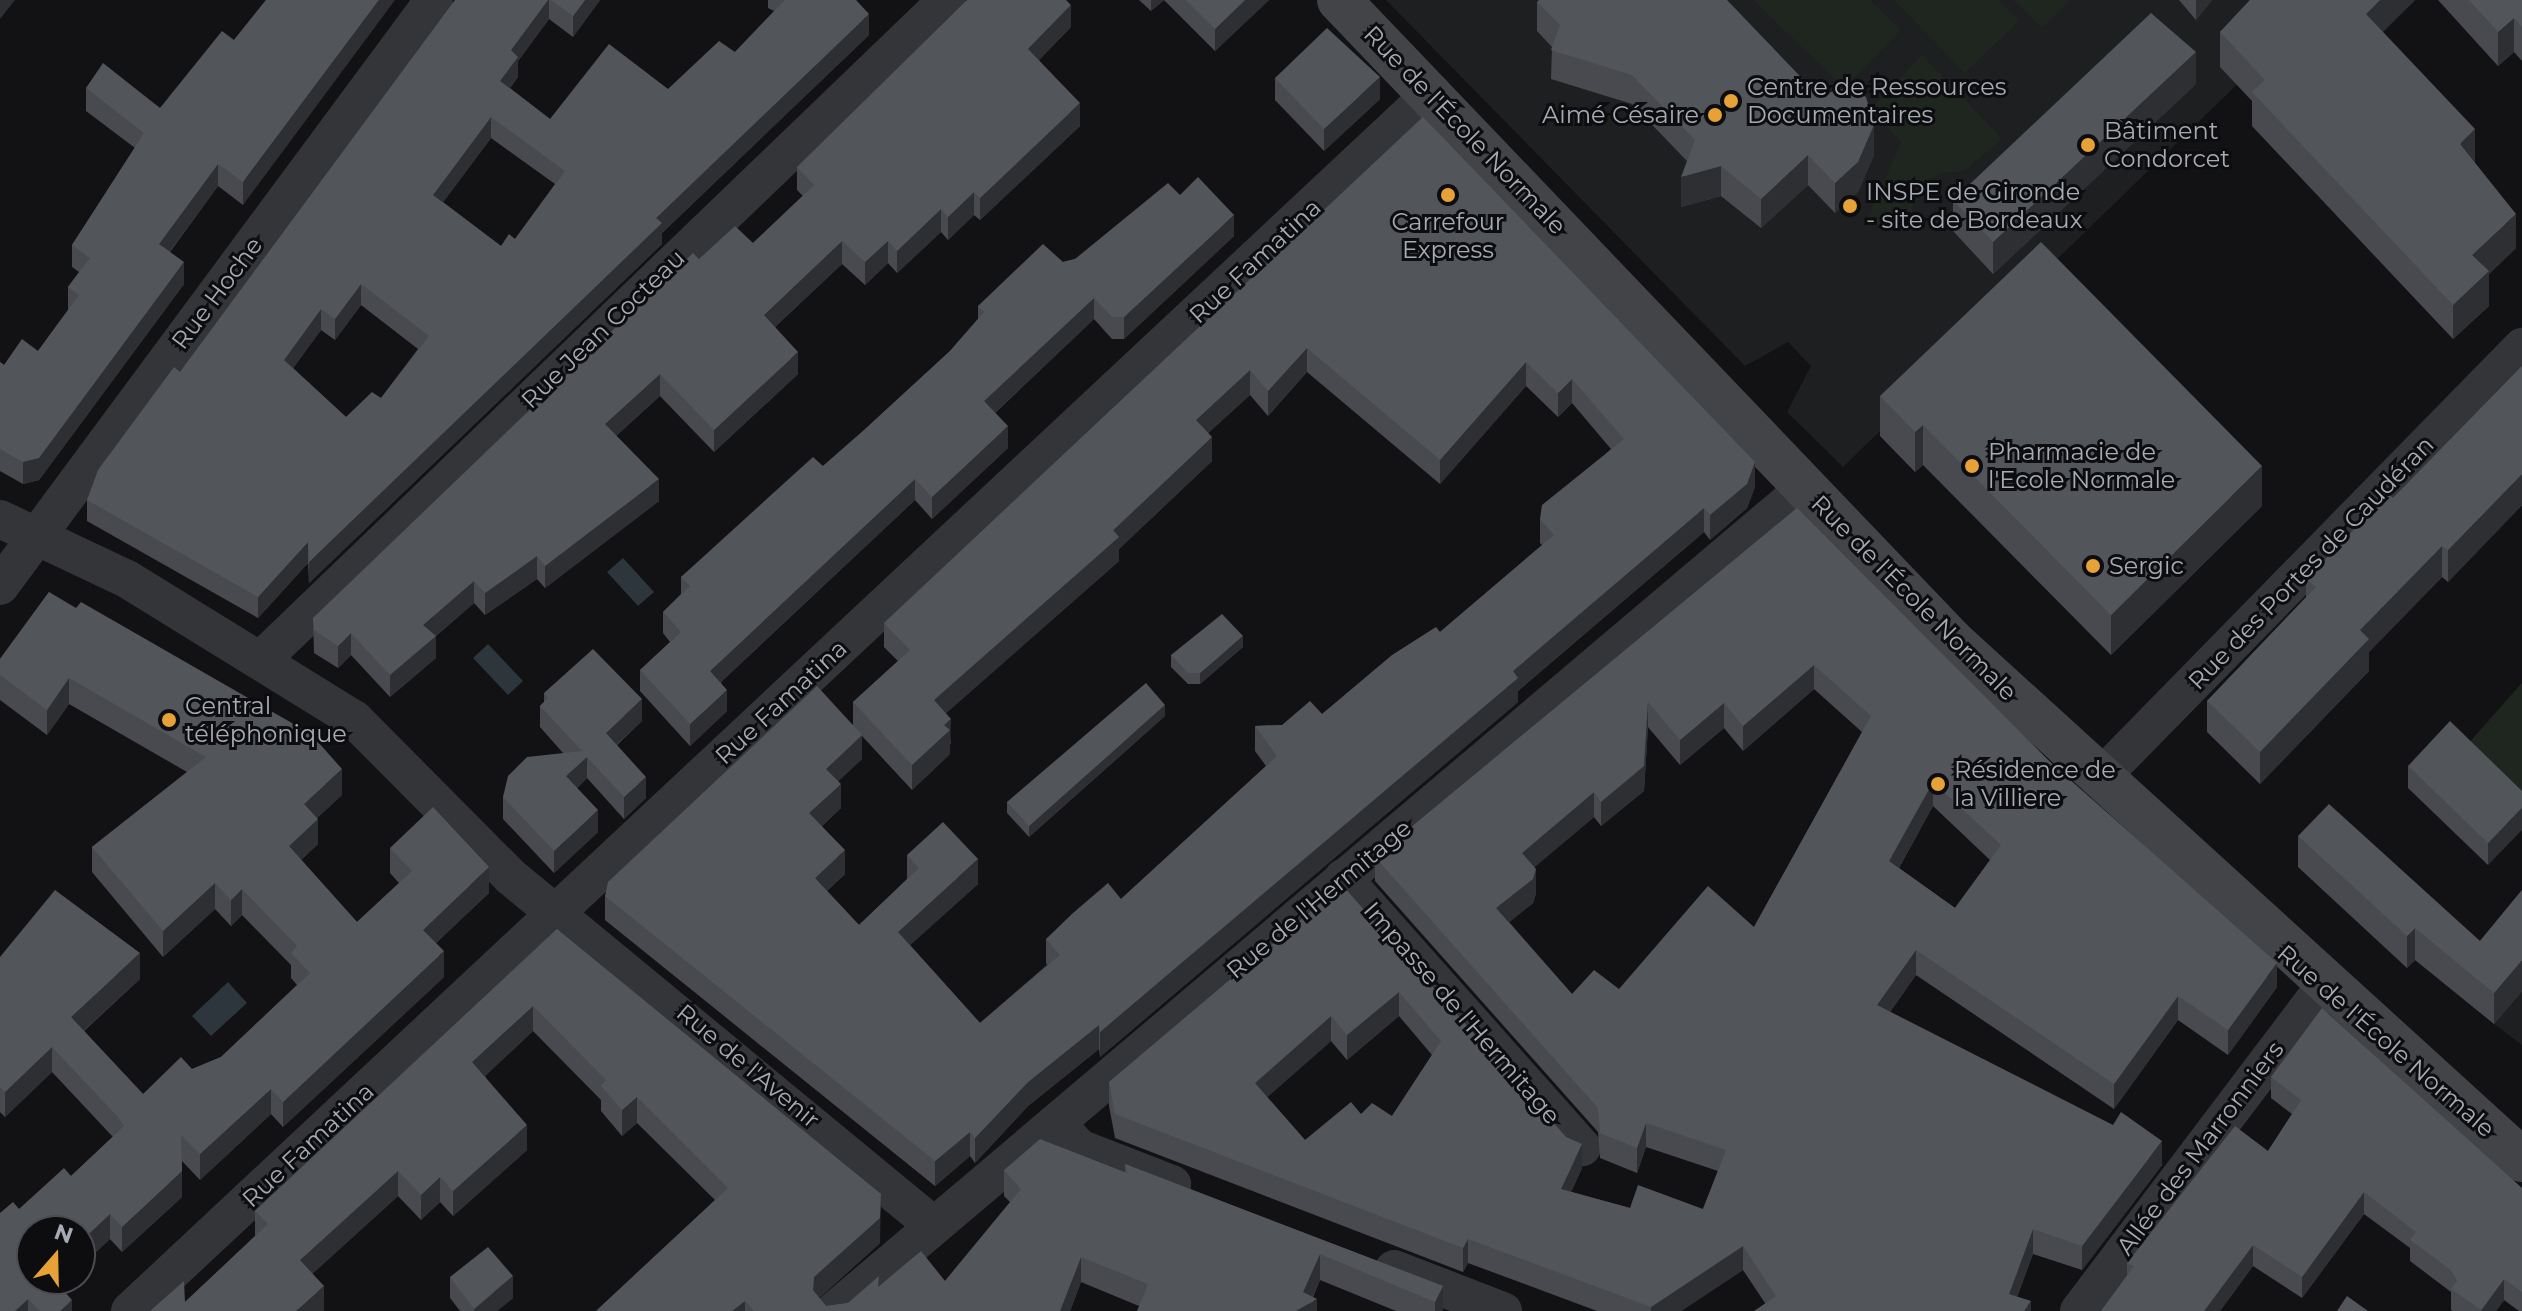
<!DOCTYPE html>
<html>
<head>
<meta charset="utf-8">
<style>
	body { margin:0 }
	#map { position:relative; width:2522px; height:1311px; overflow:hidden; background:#121214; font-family:Montserrat,sans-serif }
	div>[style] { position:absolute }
	.built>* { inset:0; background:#1e1f21 }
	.green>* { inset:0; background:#1f261f }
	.water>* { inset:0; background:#2c363c }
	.minor>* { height:38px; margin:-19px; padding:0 19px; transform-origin:19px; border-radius:19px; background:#343539 }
	.secondary>* { height:44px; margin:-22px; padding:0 22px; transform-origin:22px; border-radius:22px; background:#424448 }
	.wall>* { inset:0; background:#484a4f }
	.shaded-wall>* { inset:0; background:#2e2f33 }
	.building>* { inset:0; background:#52555a }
	.dots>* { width:22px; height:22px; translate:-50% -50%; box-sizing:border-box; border:4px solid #0d0d0f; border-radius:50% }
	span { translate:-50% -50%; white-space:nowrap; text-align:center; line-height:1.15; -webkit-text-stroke:6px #0d0d0f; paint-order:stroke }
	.poi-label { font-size:24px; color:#a5aab4 }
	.left { translate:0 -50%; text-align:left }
	.right { translate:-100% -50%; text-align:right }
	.street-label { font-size:24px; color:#a5aab4 }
	.north { position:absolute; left:16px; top:1215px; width:80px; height:80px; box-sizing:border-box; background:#0d0d0f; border:2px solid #4a4c51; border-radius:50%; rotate:20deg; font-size:22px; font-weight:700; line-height:32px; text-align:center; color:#a5aab4 }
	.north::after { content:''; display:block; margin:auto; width:28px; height:36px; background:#e7a237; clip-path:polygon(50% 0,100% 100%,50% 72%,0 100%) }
</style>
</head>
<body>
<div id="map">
	<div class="built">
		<div style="clip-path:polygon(1386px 0,2337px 0,2251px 71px,1843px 467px,1787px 412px,1811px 366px,1788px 342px,1745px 366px)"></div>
		<div style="clip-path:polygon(2522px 921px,2522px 1045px,2494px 1024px)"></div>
	</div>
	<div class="green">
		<div style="clip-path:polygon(1753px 0,1870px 0,1901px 30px,1844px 88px)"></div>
		<div style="clip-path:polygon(1894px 0,1998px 0,2019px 21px,1965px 73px)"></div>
		<div style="clip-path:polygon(2013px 0,2070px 0,2042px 28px)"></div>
		<div style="clip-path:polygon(1922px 55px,2002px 139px,1964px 171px,1941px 173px,1914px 188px,1912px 216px,1873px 226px,1869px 215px,1901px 142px,1870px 110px)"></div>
		<div style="clip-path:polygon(2521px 684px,2522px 684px,2522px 793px,2467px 745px)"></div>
	</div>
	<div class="water">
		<div style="clip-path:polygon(623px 558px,654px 592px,638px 606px,607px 572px)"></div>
		<div style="clip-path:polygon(488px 644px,523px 681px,508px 695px,473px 658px)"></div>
		<div style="clip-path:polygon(228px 982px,247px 1003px,211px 1036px,192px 1016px)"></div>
	</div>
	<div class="minor">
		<div style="left:0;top:519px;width:140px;rotate:25.3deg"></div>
		<div style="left:127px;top:579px;width:267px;rotate:31.7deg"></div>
		<div style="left:354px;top:719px;width:223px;rotate:45.2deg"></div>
		<div style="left:511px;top:877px;width:548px;rotate:39.52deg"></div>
		<div style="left:0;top:586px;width:729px;rotate:-53.48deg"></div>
		<div style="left:261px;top:660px;width:952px;rotate:-43.89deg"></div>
		<div style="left:2099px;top:779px;width:605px;rotate:-45.6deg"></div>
		<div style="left:1343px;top:878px;width:360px;rotate:48.4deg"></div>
		<div style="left:1056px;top:1123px;width:34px;rotate:47deg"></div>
		<div style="left:1079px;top:1148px;width:100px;rotate:21.2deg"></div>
		<div style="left:1394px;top:1269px;width:117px;rotate:21.1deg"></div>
		<div style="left:130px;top:1311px;width:1783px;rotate:-43.09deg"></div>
		<div style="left:834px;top:1311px;width:1273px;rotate:-40.28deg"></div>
		<div style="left:2079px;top:1311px;width:406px;rotate:-52.9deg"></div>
	</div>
	<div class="secondary">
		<div style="left:1339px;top:0;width:887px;rotate:46.28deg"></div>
		<div style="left:1952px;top:641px;width:771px;rotate:42.32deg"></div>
	</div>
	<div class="wall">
		<div style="clip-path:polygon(266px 0,243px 205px,218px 186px,170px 252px,184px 284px,39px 480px,23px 484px,0 471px,0 362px,4px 365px,38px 351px,68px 310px,68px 287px,79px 272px,72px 267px,72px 245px,135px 148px,86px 111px,86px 88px,160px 108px,234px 40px)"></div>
		<div style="clip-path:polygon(evenodd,455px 0,600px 0,573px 37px,549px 19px,518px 61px,518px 77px,510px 88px,550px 119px,668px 89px,735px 52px,774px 11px,768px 8px,768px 0,856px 0,869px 35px,662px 233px,662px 244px,309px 583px,308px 563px,258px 618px,87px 521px,87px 500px,180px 372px,455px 0,491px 138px,555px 184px,515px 239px,501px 246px,443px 202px,491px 138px,455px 0,361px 305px,418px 349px,381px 398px,346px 417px,293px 368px,321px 330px,335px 340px,361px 305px)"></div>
		<div style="clip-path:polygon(1139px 0,1269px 0,1215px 51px,1164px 0,1151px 11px)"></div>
		<div style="clip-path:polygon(2179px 0,2212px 0,2196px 20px)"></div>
		<div style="clip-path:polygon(2250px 0,2415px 0,2382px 32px,2475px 163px,2516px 248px,2489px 274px,2489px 306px,2453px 339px,2252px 126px,2252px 101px,2220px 67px,2220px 32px)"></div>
		<div style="clip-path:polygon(2438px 0,2522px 0,2522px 61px,2514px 52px,2498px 66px)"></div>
		<div style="clip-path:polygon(1537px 2px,1874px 155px,1858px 192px,1835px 213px,1808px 185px,1761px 228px,1721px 196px,1681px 207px,1687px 161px,1632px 104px,1551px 79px,1552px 47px,1537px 31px)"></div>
		<div style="clip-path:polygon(1071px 27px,1039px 60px,1080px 126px,980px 220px,974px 215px,948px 240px,941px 232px,897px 273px,888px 263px,865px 285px,842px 264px,775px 327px,798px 374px,714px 452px,660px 396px,616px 436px,659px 501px,545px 588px,537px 579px,485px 615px,474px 603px,436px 636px,436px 658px,390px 697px,351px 655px,338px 668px,314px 653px,313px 618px,699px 259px,753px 243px,803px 196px,797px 190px,797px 167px)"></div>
		<div style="clip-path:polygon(1275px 78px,1380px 99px,1324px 151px,1275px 100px)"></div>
		<div style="clip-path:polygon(2196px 84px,1993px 274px,1953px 231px,1953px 200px)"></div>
		<div style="clip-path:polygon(evenodd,1423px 117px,1755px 487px,1747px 508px,1710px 540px,1704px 532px,1518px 691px,1518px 702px,1100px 1057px,1099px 1049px,1028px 1106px,975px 1163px,970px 1156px,935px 1186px,605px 920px,605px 896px,853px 725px,853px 702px,898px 661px,884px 647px,884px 623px,1423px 117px,1307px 372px,1440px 484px,1526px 386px,1558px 417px,1572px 403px,1611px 449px,1540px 519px,1540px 543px,1542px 545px,1440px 632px,1322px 714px,1282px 725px,1255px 726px,1255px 751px,1266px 766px,1121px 899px,1046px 939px,1046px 963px,1047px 965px,980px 1023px,910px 945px,978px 884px,907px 855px,907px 879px,859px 925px,827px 891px,845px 874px,822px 826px,841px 808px,838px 781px,862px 759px,862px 736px,912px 790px,950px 754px,950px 744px,951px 743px,946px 713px,1119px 561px,1119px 549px,1212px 461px,1208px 433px,1250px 395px,1268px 416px,1307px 372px)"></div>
		<div style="clip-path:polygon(1180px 195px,1234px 236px,1124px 339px,1112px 339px,1094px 319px,995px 413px,1008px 448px,932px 519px,915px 500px,721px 682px,727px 711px,690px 746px,640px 691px,640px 670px,670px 642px,663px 633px,663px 612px,681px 594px,681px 577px,823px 466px,863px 431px,950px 351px,978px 319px,978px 306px,1063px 262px,1075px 259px)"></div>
		<div style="clip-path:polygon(2522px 366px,2522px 505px,2448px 582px,2442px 577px,2369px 652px,2369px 671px,2260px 784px,2207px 732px,2207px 701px,2306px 597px,2306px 579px,2393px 498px)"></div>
		<div style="clip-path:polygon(1880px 396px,2262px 506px,2111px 655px,1923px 465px,1915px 472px,1880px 436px)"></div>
		<div style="clip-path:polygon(evenodd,1797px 508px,2049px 761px,2277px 987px,2228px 1055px,2178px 1020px,2114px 1109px,1916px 975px,1890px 1012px,2162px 1165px,2082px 1270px,2033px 1254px,2017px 1297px,2031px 1311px,1765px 1303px,1743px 1270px,1681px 1311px,1597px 1311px,1468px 1263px,1463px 1272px,1115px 1138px,1109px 1106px,1109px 1082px,1342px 885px,1582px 1168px,1571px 1192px,1630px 1208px,1703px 1209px,1718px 1171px,1646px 1147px,1637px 1173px,1600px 1158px,1598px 1132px,1375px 881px,1375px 857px,1797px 508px,1814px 689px,1862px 732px,1754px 927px,1619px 989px,1572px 994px,1509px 922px,1533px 903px,1536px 893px,1534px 867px,1594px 817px,1601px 826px,1644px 791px,1648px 727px,1680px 765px,1724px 728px,1743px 751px,1814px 689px,1797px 508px,1933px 806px,1990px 860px,1955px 908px,1899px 868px,1933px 806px,1797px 508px,1399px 1016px,1432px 1055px,1392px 1116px,1361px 1114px,1305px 1140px,1267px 1097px,1331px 1041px,1347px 1060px,1399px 1016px)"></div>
		<div style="clip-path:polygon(49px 592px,342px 795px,317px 818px,318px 844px,301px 860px,357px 922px,399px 883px,390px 873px,390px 848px,489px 893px,436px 943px,444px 977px,283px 1127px,271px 1114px,200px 1180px,182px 1161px,182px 1197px,122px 1252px,110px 1239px,80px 1267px,80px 1231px,32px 1279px,67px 1279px,59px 1286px,72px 1311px,0 1311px,19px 1209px,71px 1176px,113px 1137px,52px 1072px,5px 1117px,0 1112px,0 957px,140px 979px,84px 1031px,143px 1094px,192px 1069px,221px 1057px,297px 985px,291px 978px,291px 965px,242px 915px,231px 926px,215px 909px,163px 957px,92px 872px,92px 847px,187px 772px,69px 704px,47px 735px,0 700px,0 659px)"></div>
		<div style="clip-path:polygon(1243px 647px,1200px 684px,1188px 684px,1171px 667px,1171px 655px)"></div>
		<div style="clip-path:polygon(544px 693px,642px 721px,617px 745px,646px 798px,624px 819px,587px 778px,577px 788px,598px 832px,554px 873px,503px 819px,503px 797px,563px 753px,540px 727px,540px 706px,544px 702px)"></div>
		<div style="clip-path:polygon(1165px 716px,1029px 837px,1007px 813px,1007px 802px)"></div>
		<div style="clip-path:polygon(2408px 766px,2522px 791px,2488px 865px,2408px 788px)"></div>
		<div style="clip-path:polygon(2298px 836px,2480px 941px,2522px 890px,2522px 991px,2494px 1024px,2415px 960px,2407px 968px,2298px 867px)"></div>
		<div style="clip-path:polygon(557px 929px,880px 1243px,819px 1298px,826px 1306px,848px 1303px,879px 1287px,945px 1281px,1010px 1202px,1004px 1196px,1004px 1170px,1125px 1172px,1125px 1164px,1443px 1286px,1443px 1311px,1396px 1311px,1320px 1280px,1313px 1297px,1317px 1311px,1139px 1306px,1081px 1282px,1070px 1311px,596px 1311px,715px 1200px,637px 1123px,622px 1136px,601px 1111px,601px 1100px,533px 1031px,485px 1076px,527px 1150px,453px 1216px,440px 1202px,421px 1220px,398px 1196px,312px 1274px,324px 1311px,185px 1302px,255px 1236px,255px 1211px)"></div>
		<div style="clip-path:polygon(2271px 1077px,2522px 1188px,2522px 1311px,2519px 1311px,2504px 1300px,2496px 1311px,2453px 1311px,2451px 1310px,2451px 1292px,2410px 1261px,2410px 1248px,2364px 1214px,2302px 1298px,2253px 1266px,2220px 1311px,2101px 1311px,2127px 1276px,2127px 1263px,2268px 1151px,2292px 1114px,2271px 1098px)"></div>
		<div style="clip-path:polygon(450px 1277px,513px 1298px,497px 1311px,460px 1311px,450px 1298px)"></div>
	</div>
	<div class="shaded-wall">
		<div style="clip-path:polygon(0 0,15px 0,0 19px)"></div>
		<div style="clip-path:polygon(379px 0,395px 0,243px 205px,243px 182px)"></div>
		<div style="clip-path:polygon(548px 0,549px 0,549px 19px,518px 61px,518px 77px,500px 101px,500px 81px,511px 50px)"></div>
		<div style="clip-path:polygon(585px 0,600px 0,573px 37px,573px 16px)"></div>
		<div style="clip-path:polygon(1151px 0,1164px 0,1151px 11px)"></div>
		<div style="clip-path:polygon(1245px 0,1269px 0,1215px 51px,1215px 29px)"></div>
		<div style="clip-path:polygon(2196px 0,2212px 0,2196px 20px)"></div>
		<div style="clip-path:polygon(2380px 0,2415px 0,2366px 49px,2366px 14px)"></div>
		<div style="clip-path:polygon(1071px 5px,1071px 27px,1028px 71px,1028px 49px)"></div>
		<div style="clip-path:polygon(869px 14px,869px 35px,662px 233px,662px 244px,309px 583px,309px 562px,656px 218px)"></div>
		<div style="clip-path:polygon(2514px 18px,2514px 52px,2498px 66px,2498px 32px)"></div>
		<div style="clip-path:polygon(2196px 52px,2196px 84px,1993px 274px,1993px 242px)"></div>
		<div style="clip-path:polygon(1380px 77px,1380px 99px,1324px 151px,1324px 129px)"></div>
		<div style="clip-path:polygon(1080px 103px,1080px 126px,980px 220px,980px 198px)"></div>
		<div style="clip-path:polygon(491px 117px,491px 138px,433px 216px,433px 195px)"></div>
		<div style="clip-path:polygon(1874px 125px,1874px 155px,1858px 192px,1835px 213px,1835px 183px)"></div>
		<div style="clip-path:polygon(2475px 129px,2475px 164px,2460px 144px)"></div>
		<div style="clip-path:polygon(1808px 155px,1808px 185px,1761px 228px,1761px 199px)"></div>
		<div style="clip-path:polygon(218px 164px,218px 186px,159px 266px,159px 244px)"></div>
		<div style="clip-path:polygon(1721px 166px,1721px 196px,1681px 207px,1681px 177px)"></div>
		<div style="clip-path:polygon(974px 192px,974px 215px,948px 240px,948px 217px)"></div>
		<div style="clip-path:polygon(941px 209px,941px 232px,897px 273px,897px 251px)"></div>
		<div style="clip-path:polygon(2516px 214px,2516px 248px,2489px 274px,2489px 306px,2453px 339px,2453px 305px,2472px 255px)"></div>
		<div style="clip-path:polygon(1234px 215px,1234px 236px,1124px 339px,1124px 317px)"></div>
		<div style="clip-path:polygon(842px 241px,842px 264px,764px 337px,764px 315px)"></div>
		<div style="clip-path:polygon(888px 241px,888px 263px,865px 285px,865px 262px)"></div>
		<div style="clip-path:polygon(184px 262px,184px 284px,39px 480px,23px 484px,23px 462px)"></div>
		<div style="clip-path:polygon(361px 284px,361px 305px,335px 340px,335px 319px)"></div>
		<div style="clip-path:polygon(1094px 298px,1094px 319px,984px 423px,984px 401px)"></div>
		<div style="clip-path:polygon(321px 309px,321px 330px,284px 381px,284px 360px)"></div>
		<div style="clip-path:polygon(1307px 348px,1307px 372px,1268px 416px,1268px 391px)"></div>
		<div style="clip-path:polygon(798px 352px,798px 374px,714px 452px,714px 430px)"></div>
		<div style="clip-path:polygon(1526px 362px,1526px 386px,1440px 484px,1440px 460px)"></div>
		<div style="clip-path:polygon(1250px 370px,1250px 395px,1196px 444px,1196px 420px)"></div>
		<div style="clip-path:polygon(660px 374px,660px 396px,605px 446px,605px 424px)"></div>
		<div style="clip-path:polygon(1572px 379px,1572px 403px,1558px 417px,1558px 393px)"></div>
		<div style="clip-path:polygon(1923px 425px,1923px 465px,1915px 472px,1915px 432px)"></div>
		<div style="clip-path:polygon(1008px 426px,1008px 448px,932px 519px,932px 497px)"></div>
		<div style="clip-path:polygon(1212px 437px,1212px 461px,1119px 549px,1119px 561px,934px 724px,934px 700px)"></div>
		<div style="clip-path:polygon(1755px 462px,1755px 487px,1747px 508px,1710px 540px,1710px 515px)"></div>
		<div style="clip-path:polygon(2262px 466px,2262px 506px,2111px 655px,2111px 615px)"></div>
		<div style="clip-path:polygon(2522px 474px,2522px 505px,2448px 582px,2448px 550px)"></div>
		<div style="clip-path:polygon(659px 479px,659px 501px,545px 588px,545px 566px)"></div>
		<div style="clip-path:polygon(915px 479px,915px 500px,710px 692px,710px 671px)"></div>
		<div style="clip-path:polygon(1704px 508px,1704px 532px,1518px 691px,1518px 702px,1100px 1057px,1100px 1032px,1513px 671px)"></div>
		<div style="clip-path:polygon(308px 542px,308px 563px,258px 618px,258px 597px)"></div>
		<div style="clip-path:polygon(2442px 546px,2442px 577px,2369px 652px,2369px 671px,2260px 784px,2260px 752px,2360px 630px)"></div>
		<div style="clip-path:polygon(537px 556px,537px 579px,485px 615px,485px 593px)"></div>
		<div style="clip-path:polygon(474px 581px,474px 603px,436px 636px,436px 658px,390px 697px,390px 675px,423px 625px)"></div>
		<div style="clip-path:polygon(351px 633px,351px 655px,338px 668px,338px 646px)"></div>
		<div style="clip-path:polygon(1243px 636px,1243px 647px,1200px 684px,1200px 673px)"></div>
		<div style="clip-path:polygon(1814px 665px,1814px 689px,1743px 751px,1743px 726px)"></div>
		<div style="clip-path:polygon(69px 678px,69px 704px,47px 735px,47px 710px)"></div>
		<div style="clip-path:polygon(727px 690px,727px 711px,690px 746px,690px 724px)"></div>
		<div style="clip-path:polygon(642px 699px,642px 721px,606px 754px,606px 733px)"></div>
		<div style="clip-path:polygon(1648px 702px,1648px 727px,1644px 791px,1601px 826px,1601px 802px)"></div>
		<div style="clip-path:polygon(1724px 703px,1724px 728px,1680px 765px,1680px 740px)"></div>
		<div style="clip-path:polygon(1165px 705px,1165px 716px,1029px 837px,1029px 826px)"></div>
		<div style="clip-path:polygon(951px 719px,950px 754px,912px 790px,912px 765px,944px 725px)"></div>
		<div style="clip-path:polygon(862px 735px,862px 759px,826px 793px,826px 769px)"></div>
		<div style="clip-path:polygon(587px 757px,587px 778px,566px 798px,566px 776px)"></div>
		<div style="clip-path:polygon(342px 769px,342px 795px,304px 830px,304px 804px)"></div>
		<div style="clip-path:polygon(646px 777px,646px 798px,624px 819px,624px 797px)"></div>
		<div style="clip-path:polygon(1933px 782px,1933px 806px,1889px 886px,1889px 861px)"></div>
		<div style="clip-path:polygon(841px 784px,841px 808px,809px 838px,809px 813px)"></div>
		<div style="clip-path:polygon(1594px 792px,1594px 817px,1522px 878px,1522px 853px)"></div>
		<div style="clip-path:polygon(2522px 808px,2522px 830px,2488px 865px,2488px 843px)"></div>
		<div style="clip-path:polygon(598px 810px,598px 832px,554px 873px,554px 851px)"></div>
		<div style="clip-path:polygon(318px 819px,318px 844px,289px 871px,289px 846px)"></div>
		<div style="clip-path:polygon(845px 850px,845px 874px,815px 902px,815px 878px)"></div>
		<div style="clip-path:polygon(978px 859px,978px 884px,898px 956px,898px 932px)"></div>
		<div style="clip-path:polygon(489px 867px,489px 893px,423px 955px,423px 930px)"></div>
		<div style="clip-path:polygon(1536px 869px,1536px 893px,1533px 903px,1496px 933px,1496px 908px)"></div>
		<div style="clip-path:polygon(215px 883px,215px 909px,163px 957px,163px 931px)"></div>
		<div style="clip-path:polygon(242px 889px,242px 915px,231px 926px,231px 900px)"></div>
		<div style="clip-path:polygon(2415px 928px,2415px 960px,2407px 968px,2407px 936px)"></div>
		<div style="clip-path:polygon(1916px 950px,1916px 975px,1877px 1030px,1877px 1005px)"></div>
		<div style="clip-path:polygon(444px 951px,444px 977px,283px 1127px,283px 1102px)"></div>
		<div style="clip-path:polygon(140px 953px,140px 979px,71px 1042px,71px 1017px)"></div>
		<div style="clip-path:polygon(2522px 960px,2522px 991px,2494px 1024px,2494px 993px)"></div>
		<div style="clip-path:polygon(2277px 963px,2277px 987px,2228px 1055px,2228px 1030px)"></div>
		<div style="clip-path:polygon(1399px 992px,1399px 1016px,1347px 1060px,1347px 1035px)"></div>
		<div style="clip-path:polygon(2178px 996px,2178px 1020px,2114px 1109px,2114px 1084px)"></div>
		<div style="clip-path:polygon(533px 1006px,533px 1031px,472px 1088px,472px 1062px)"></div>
		<div style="clip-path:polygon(1331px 1016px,1331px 1041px,1255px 1108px,1255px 1083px)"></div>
		<div style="clip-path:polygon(1099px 1025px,1099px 1049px,1028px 1106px,975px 1163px,975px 1138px,1028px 1082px)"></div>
		<div style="clip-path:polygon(52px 1047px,52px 1072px,5px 1117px,5px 1092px)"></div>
		<div style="clip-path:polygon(271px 1089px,271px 1114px,200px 1180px,200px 1154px)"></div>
		<div style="clip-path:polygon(637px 1097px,637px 1123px,622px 1136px,622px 1110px)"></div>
		<div style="clip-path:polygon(1646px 1123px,1646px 1147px,1637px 1173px,1637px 1148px)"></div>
		<div style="clip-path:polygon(527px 1125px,527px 1150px,453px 1216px,453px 1191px)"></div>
		<div style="clip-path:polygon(970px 1132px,970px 1156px,935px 1186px,935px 1161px)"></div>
		<div style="clip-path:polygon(2162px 1141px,2162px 1165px,2082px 1270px,2082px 1246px)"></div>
		<div style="clip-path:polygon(1582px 1144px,1582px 1168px,1561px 1214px,1561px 1189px)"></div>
		<div style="clip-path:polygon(182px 1171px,182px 1197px,122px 1252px,122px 1227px)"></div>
		<div style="clip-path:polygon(398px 1171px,398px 1196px,300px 1285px,300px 1260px)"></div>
		<div style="clip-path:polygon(440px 1177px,440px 1202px,421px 1220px,421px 1195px)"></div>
		<div style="clip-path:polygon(2364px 1192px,2364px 1214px,2302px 1298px,2302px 1277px)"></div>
		<div style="clip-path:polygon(881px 1194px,880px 1243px,814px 1303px,813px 1290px,814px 1277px)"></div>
		<div style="clip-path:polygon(110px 1214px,110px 1239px,80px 1267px,80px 1242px)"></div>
		<div style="clip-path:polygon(2033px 1229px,2033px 1254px,2012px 1311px,2009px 1294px)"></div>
		<div style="clip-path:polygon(1468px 1239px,1468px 1263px,1463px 1272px,1463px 1248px)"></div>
		<div style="clip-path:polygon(2253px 1245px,2253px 1266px,2220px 1311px,2204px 1311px)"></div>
		<div style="clip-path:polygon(1743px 1246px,1743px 1270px,1681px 1311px,1651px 1311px,1651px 1307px)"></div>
		<div style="clip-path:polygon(1320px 1254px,1320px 1280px,1309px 1304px,1317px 1299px,1317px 1311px,1296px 1311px,1303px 1292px)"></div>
		<div style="clip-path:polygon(1081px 1257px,1081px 1282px,1070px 1311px,1060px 1311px)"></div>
		<div style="clip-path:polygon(513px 1276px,513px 1298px,497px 1311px,474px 1311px,474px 1309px)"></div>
		<div style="clip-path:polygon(47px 1279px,67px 1279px,47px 1298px)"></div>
		<div style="clip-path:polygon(2504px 1279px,2504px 1300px,2496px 1311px,2481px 1311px)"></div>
		<div style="clip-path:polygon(324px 1286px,324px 1311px,296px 1311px)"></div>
		<div style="clip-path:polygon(1443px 1286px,1443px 1311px,1435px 1311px,1435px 1302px)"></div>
		<div style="clip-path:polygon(28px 1299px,28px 1311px,15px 1311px)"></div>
		<div style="clip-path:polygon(72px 1300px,72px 1311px,60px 1311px)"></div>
		<div style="clip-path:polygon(745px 1301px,745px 1311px,732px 1311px)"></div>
		<div style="clip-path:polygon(2031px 1301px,2031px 1311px,2024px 1311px)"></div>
	</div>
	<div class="building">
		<div style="clip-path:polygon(266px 0,379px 0,243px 182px,218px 164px,159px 244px,184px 262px,39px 458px,23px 462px,0 449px,0 362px,4px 365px,22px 339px,38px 351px,79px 295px,68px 287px,90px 258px,72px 245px,144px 133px,86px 88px,103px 63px,160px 108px,222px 31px,234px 40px)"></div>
		<div style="clip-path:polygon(evenodd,455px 0,548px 0,511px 50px,518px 57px,500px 81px,550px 119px,609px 44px,668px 89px,719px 41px,735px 52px,785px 0,856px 0,869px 14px,656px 218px,662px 223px,309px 562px,308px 542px,258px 597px,87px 500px,98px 470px,174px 367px,180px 372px,455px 0,491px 117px,565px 171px,515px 239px,509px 234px,501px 246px,433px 195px,491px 117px,455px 0,361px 284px,429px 336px,381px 398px,372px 392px,346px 417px,284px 360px,321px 309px,335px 319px,361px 284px)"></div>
		<div style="clip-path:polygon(551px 0,585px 0,573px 16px)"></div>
		<div style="clip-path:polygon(967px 0,1066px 0,1071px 5px,1028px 49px,1080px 103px,980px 198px,974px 192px,948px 217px,941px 209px,897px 251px,888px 241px,865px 262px,842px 241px,764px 315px,798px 352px,714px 430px,660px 374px,605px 424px,659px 479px,545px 566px,537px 556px,485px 593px,474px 581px,423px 625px,436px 636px,390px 675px,351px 633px,338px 646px,314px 630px,313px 618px,693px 253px,699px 259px,735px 226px,753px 243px,814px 185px,797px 167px)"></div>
		<div style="clip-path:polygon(1186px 0,1245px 0,1215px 29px)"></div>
		<div style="clip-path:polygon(1539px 0,1727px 0,1818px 95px,1848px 88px,1866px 97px,1874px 125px,1858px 162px,1835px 183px,1808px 155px,1761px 199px,1721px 166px,1681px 177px,1695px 140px,1632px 75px,1551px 50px,1560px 25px,1537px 2px)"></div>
		<div style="clip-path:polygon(2250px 0,2380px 0,2366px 14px,2475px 129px,2460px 144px,2516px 214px,2472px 255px,2489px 271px,2453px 305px,2252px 92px,2265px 80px,2220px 32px)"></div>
		<div style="clip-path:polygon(2469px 0,2522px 0,2522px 27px,2514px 18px,2498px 32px)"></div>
		<div style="clip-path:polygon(2151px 13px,2196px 52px,1993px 242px,1953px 200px)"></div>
		<div style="clip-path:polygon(1327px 28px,1380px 77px,1324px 129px,1275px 78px)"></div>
		<div style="clip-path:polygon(1423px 117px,1755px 462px,1747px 484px,1710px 515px,1704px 508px,1513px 671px,1518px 678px,1100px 1032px,1099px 1025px,1028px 1082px,975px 1138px,970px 1132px,935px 1161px,605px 896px,608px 882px,817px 686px,862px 735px,826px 769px,841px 784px,809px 813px,845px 850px,815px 878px,859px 925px,919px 868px,907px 855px,943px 822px,978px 859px,898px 932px,980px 1023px,1060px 955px,1046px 939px,1073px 913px,1108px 883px,1121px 899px,1277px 756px,1255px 726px,1282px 725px,1310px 701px,1322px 714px,1392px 655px,1436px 627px,1440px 632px,1554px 535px,1540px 519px,1542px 505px,1624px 439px,1572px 379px,1558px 393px,1526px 362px,1440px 460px,1307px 348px,1268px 391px,1250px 370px,1196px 420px,1212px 437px,1113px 530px,1119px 537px,934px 700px,951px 719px,944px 725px,950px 730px,912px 765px,853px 702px,910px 650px,884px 623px)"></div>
		<div style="clip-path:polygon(1198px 177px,1234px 215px,1124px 317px,1112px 317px,1094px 298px,984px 401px,1008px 426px,932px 497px,915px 479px,710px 671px,727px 690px,690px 724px,640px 670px,681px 632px,663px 612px,690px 586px,681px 577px,813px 457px,823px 466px,863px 431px,950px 351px,984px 312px,978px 306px,1043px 244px,1063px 262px,1075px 259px,1168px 183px,1180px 195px)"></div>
		<div style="clip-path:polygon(2041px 242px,2262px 466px,2111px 615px,1923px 425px,1915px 432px,1880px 396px)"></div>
		<div style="clip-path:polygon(2522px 366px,2522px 474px,2448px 550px,2442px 546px,2360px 630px,2369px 639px,2260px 752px,2207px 701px,2316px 587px,2306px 579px,2388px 494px,2393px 498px)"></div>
		<div style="clip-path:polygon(evenodd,1797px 508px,2049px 761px,2277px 963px,2228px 1030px,2178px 996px,2114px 1084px,1916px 950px,1877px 1005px,2113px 1125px,2121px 1112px,2162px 1141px,2082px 1246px,2033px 1229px,2009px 1294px,2031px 1301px,2024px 1311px,1754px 1311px,1776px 1296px,1743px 1246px,1651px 1307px,1468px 1239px,1463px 1248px,1115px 1114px,1109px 1082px,1342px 885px,1566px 1137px,1582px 1144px,1561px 1189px,1630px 1208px,1638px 1185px,1703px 1209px,1726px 1150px,1646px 1123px,1637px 1148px,1600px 1133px,1598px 1108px,1375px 857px,1797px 508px,1814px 665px,1871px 716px,1754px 927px,1708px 886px,1619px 989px,1594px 970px,1572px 994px,1496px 908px,1533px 879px,1536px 869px,1522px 853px,1594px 792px,1601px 802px,1644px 766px,1648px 702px,1680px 740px,1724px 703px,1743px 726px,1814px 665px,1797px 508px,1933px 782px,2001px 845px,1955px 908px,1889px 861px,1933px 782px,1797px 508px,1399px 992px,1441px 1041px,1392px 1116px,1372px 1103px,1361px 1114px,1351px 1102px,1305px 1140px,1255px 1083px,1331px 1016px,1347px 1035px,1399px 992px)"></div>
		<div style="clip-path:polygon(49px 592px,76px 608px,81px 602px,311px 734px,342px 769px,304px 804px,318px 819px,289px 846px,357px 922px,412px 871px,390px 848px,433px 807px,489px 867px,423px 930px,444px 951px,283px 1102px,271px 1089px,200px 1154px,181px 1135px,182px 1171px,122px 1227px,110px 1214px,80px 1242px,80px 1231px,32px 1231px,32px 1279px,53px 1279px,72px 1300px,60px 1311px,40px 1311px,28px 1299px,15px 1311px,0 1311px,0 1213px,13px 1202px,19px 1209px,64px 1168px,71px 1176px,124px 1126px,117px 1116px,52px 1047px,5px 1092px,0 1087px,0 957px,55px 890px,140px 953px,71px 1017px,143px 1094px,181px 1057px,192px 1069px,221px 1057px,310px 973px,291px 953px,297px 946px,242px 889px,231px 900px,215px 883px,163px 931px,92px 847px,206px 757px,69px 678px,47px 710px,0 675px,0 659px)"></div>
		<div style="clip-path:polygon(1222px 614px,1243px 636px,1200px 673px,1188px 673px,1171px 655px)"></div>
		<div style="clip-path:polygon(593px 649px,642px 699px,606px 733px,646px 777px,624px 797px,587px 757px,566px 776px,598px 810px,554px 851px,503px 797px,508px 776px,527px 757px,582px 751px,540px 706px,548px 698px,544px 693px)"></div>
		<div style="clip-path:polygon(1146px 683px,1165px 705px,1029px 826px,1007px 802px)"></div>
		<div style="clip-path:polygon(2450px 721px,2522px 791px,2522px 808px,2488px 843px,2408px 766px)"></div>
		<div style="clip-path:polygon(2329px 804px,2480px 941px,2522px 890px,2522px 960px,2494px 993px,2415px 928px,2407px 936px,2298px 836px)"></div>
		<div style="clip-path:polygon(557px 929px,881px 1194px,880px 1218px,814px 1277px,813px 1290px,826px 1306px,848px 1303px,879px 1276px,878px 1287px,921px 1251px,945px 1281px,1021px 1189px,1004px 1170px,1040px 1139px,1127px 1173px,1125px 1164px,1443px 1286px,1435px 1302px,1320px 1254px,1303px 1292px,1317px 1299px,1296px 1311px,1137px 1311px,1148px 1284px,1081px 1257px,1060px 1311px,754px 1311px,745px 1301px,732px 1311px,596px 1311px,728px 1188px,637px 1097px,622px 1110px,601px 1086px,606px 1080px,533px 1006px,472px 1062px,527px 1125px,453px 1191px,440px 1177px,421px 1195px,398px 1171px,300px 1260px,324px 1286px,296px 1311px,150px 1311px,184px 1281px,185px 1302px,234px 1256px,268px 1224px,255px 1211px)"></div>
		<div style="clip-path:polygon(2322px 1008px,2522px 1188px,2522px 1292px,2504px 1279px,2481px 1310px,2451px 1289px,2457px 1281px,2451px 1270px,2410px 1240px,2416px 1232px,2364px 1192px,2302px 1277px,2253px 1245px,2204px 1311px,2101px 1311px,2134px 1266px,2127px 1263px,2235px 1126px,2268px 1151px,2301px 1100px,2271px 1077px)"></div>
		<div style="clip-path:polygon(488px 1247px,513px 1276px,474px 1309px,450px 1277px)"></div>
		<div style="clip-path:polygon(2347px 1296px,2368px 1311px,2337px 1311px)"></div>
	</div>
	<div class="dots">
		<div style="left:1731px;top:101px;background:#e7a237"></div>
		<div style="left:1715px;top:115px;background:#e7a237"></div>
		<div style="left:2088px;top:145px;background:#e7a237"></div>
		<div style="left:1448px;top:195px;background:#e7a237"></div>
		<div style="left:1850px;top:206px;background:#e7a237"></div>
		<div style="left:1972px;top:466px;background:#e7a237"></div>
		<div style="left:2093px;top:566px;background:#e7a237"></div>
		<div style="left:169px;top:720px;background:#e7a237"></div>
		<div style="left:1938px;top:784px;background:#e7a237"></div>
	</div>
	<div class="poi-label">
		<span class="left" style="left:1747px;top:101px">Centre de Ressources<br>Documentaires</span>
		<span class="right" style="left:1699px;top:115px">Aimé Césaire</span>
		<span class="left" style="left:2104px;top:145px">Bâtiment<br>Condorcet</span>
		<span class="left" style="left:1866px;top:206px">INSPE de Gironde<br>- site de Bordeaux</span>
		<span style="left:1448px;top:236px">Carrefour<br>Express</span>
		<span class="left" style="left:1988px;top:466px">Pharmacie de<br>l'Ecole Normale</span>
		<span class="left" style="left:2109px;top:566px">Sergic</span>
		<span class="left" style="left:185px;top:720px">Central<br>téléphonique</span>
		<span class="left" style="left:1954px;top:784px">Résidence de<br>la Villiere</span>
	</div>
	<div class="street-label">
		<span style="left:1465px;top:130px;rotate:46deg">Rue de l'École Normale</span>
		<span style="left:1255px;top:261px;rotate:-43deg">Rue Famatina</span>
		<span style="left:217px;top:293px;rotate:-53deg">Rue Hoche</span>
		<span style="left:603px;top:329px;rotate:-44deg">Rue Jean Cocteau</span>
		<span style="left:2311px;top:563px;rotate:-46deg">Rue des Portes de Caudéran</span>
		<span style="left:1914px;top:598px;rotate:45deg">Rue de l'École Normale</span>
		<span style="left:781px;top:702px;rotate:-43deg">Rue Famatina</span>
		<span style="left:1319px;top:899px;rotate:-40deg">Rue de l'Hermitage</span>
		<span style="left:1462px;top:1013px;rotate:49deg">Impasse de l'Hermitage</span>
		<span style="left:2386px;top:1041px;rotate:41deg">Rue de l'École Normale</span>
		<span style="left:748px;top:1066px;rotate:40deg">Rue de l'Avenir</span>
		<span style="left:308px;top:1145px;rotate:-43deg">Rue Famatina</span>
		<span style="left:2200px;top:1148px;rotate:-53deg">Allée des Marronniers</span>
	</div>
	<div class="north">N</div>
</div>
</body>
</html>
